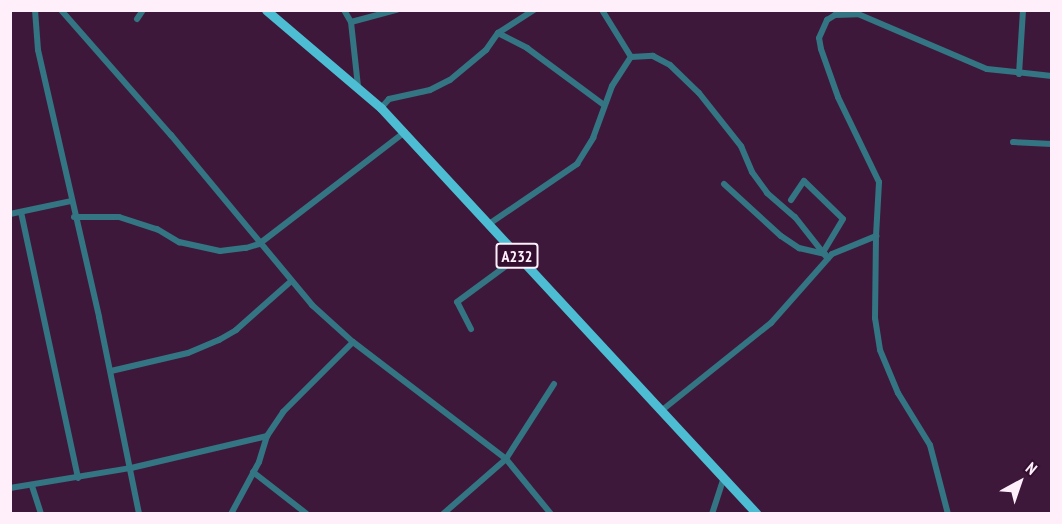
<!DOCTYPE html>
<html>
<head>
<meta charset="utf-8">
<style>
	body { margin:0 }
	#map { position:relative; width:1062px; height:524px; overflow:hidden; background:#3e183a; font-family:"PT Sans Narrow",sans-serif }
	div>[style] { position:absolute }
	.minor>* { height:6px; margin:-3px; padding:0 3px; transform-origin:3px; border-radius:3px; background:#337582 }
	.primary>* { height:9px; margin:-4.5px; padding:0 4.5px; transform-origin:4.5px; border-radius:4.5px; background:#4cbdd2 }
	span { translate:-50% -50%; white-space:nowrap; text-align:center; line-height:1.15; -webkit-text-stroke:4.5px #330e2f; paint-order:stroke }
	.shield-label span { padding:2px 4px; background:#330e2f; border:2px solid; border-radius:4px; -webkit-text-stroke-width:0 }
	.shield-label { font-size:16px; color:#feeffb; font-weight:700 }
	.frame { position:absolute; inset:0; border:12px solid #feeffb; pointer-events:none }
	.north { position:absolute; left:990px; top:452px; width:60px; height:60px; -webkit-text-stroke:4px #330e2f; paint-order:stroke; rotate:40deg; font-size:16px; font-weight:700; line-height:24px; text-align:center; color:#feeffb }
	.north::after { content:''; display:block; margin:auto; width:21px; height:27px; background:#feeffb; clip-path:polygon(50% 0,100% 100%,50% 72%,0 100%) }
</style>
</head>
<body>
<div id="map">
	<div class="minor">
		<div style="left:35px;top:10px;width:40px;rotate:85.7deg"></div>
		<div style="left:38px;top:50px;width:274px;rotate:77.1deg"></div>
		<div style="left:99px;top:317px;width:201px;rotate:78.5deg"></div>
		<div style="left:61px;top:10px;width:167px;rotate:48.7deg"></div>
		<div style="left:171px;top:135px;width:221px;rotate:50.3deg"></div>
		<div style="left:312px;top:305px;width:55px;rotate:42.1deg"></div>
		<div style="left:353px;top:342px;width:193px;rotate:37.4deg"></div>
		<div style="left:506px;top:459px;width:71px;rotate:50.7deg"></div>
		<div style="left:344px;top:10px;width:14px;rotate:60deg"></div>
		<div style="left:351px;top:22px;width:64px;rotate:83.8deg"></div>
		<div style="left:602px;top:10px;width:55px;rotate:58.3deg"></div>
		<div style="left:137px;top:19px;width:11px;rotate:-56deg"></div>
		<div style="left:351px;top:22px;width:47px;rotate:-14.9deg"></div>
		<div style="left:498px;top:33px;width:33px;rotate:27deg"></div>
		<div style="left:527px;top:48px;width:96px;rotate:36.5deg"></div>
		<div style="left:1019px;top:74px;width:64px;rotate:-86.4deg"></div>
		<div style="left:381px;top:108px;width:12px;rotate:-48deg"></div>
		<div style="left:389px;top:99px;width:42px;rotate:-12.4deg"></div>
		<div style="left:430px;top:90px;width:22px;rotate:-27deg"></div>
		<div style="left:450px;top:80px;width:47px;rotate:-39.8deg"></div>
		<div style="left:486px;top:50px;width:21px;rotate:-55deg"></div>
		<div style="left:498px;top:33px;width:43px;rotate:-32.6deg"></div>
		<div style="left:1013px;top:142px;width:39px;rotate:3deg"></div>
		<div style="left:724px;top:184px;width:77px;rotate:42.4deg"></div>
		<div style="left:781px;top:236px;width:22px;rotate:34deg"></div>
		<div style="left:799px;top:248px;width:27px;rotate:13deg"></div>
		<div style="left:791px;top:200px;width:23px;rotate:-56deg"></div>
		<div style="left:804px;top:181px;width:54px;rotate:44.3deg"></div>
		<div style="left:843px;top:219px;width:39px;rotate:121deg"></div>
		<div style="left:21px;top:212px;width:272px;rotate:77.9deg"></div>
		<div style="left:10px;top:214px;width:62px;rotate:-12deg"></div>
		<div style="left:74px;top:217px;width:45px"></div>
		<div style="left:119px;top:217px;width:40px;rotate:18deg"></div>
		<div style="left:157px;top:229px;width:26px;rotate:31deg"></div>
		<div style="left:179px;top:242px;width:42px;rotate:12.4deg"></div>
		<div style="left:220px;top:251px;width:26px;rotate:-7deg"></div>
		<div style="left:246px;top:248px;width:14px;rotate:-17deg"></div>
		<div style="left:259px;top:244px;width:184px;rotate:-37.5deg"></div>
		<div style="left:489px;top:224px;width:107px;rotate:-34.3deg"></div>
		<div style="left:577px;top:164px;width:31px;rotate:-58deg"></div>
		<div style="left:593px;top:138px;width:55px;rotate:-69.9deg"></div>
		<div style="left:612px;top:86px;width:35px;rotate:-57deg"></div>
		<div style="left:631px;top:57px;width:22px;rotate:-3deg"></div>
		<div style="left:653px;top:56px;width:19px;rotate:28deg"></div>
		<div style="left:670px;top:65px;width:40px;rotate:44deg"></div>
		<div style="left:699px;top:93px;width:68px;rotate:51.6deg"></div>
		<div style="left:741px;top:146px;width:28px;rotate:67deg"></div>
		<div style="left:752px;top:172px;width:26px;rotate:54deg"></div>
		<div style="left:767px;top:193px;width:37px;rotate:41deg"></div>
		<div style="left:795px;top:217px;width:53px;rotate:51.8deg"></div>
		<div style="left:876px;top:236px;width:82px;rotate:90.7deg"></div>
		<div style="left:875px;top:318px;width:32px;rotate:81deg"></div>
		<div style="left:880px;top:350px;width:47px;rotate:67.3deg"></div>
		<div style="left:898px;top:393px;width:61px;rotate:58.4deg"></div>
		<div style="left:930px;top:445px;width:71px;rotate:75.4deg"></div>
		<div style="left:471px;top:329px;width:30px;rotate:-117deg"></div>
		<div style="left:457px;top:302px;width:76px;rotate:-36.4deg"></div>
		<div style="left:111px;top:371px;width:79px;rotate:-13.2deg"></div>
		<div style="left:188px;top:353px;width:34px;rotate:-23deg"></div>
		<div style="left:219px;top:340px;width:20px;rotate:-30deg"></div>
		<div style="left:236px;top:330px;width:72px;rotate:-41.6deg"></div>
		<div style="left:661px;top:411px;width:141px;rotate:-38.7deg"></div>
		<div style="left:771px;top:323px;width:92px;rotate:-48.5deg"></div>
		<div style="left:832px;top:254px;width:48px;rotate:-22.2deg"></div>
		<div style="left:876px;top:236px;width:54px;rotate:-86.8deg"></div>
		<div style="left:879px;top:182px;width:94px;rotate:-115.8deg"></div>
		<div style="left:838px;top:97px;width:51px;rotate:-109.5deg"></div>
		<div style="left:821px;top:49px;width:11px;rotate:-100deg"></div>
		<div style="left:819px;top:38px;width:20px;rotate:-66deg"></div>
		<div style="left:827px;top:20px;width:9px;rotate:-32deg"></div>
		<div style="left:835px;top:15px;width:23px;rotate:-2deg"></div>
		<div style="left:858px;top:14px;width:140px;rotate:23.1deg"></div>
		<div style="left:987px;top:69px;width:65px;rotate:6.1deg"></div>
		<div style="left:253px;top:472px;width:68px;rotate:37.9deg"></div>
		<div style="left:32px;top:486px;width:29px;rotate:72deg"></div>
		<div style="left:10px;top:488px;width:123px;rotate:-9.4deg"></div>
		<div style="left:131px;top:468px;width:140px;rotate:-13.2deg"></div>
		<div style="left:231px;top:514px;width:59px;rotate:-61.7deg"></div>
		<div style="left:259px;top:462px;width:27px;rotate:-73deg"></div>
		<div style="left:267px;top:436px;width:29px;rotate:-56deg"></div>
		<div style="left:283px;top:412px;width:99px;rotate:-45deg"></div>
		<div style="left:443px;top:514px;width:84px;rotate:-41.1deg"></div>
		<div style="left:506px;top:459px;width:89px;rotate:-57.4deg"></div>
		<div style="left:712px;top:514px;width:38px;rotate:-72deg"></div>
	</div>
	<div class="primary">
		<div style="left:266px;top:10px;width:151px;rotate:40.4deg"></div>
		<div style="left:381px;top:108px;width:553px;rotate:47.2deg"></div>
	</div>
	<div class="shield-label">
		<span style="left:517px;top:256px">A232</span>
	</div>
	<div class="frame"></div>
	<div class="north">N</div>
</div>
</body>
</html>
